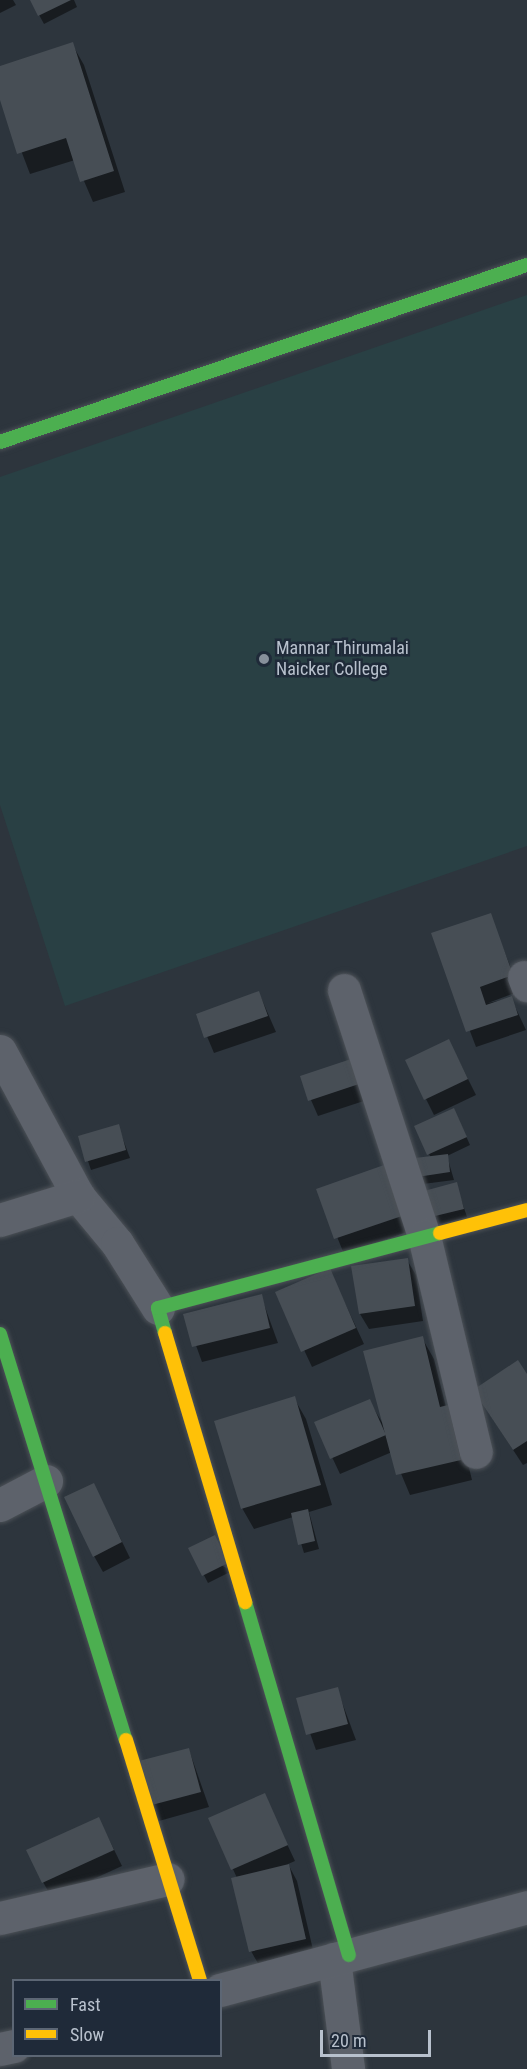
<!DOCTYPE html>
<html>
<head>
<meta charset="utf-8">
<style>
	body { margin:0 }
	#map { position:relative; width:527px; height:2069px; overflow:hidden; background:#2d353d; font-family:"Roboto Condensed",sans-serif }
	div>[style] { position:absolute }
	.green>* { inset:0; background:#294044 }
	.shadow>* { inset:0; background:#0007 }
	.building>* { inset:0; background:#474e55 }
	.roads { filter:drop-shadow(0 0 2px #4c5157) drop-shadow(0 0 2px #4c5157) }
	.street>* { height:33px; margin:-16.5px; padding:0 16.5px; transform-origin:16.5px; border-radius:16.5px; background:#5d626b }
	.fast>* { height:14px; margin:-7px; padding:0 7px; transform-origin:7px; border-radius:7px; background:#4caf50 }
	.slow>* { height:14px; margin:-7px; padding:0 7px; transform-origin:7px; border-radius:7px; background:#ffc107 }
	.dots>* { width:16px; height:16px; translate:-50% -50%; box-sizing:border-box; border:3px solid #1f2a39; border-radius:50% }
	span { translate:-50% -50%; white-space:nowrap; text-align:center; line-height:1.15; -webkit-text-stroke:5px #1f2a39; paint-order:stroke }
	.poi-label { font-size:18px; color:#b8c1cd }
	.left { translate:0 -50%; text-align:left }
	.legend { position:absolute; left:12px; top:1979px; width:210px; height:78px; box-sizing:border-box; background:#1f2a39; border:2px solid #5c6674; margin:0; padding:8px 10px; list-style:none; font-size:18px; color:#b8c1cd }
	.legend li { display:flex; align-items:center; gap:12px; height:30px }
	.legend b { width:30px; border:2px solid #5c6674 }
	.scale { position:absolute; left:320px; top:2030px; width:111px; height:27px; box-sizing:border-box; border:3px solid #b8c1cd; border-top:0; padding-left:8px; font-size:18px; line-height:21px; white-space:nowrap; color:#b8c1cd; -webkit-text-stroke:4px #1f2a39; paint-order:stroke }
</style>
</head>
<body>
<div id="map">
	<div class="green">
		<div style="clip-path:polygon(527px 295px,527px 846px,65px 1006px,0 805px,0 477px)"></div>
	</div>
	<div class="shadow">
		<div style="clip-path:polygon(0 0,13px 0,16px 5px,0 13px)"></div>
		<div style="clip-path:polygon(31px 0,74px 0,77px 7px,44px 24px)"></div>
		<div style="clip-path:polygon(72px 44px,84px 65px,125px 192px,93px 202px,75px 160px,30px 174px,0 95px,0 67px)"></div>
		<div style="clip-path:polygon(490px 915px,520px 991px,488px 1003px,511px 998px,526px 1030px,476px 1047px,433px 934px)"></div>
		<div style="clip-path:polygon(259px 993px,276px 1032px,214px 1053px,198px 1015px)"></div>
		<div style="clip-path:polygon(359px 1057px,376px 1097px,318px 1116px,301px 1077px)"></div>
		<div style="clip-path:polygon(457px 1057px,476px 1095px,434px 1115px,407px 1061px)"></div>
		<div style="clip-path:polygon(458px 1118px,470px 1145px,447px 1156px,454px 1180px,423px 1184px,418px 1176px,431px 1158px,416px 1127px)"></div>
		<div style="clip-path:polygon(118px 1126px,130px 1158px,91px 1170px,80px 1137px)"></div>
		<div style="clip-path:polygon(384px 1167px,410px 1231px,344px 1254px,318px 1190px)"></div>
		<div style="clip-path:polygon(456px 1184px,467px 1217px,437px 1225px,432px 1217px)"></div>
		<div style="clip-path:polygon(407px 1260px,416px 1275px,423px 1321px,369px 1329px,360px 1314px)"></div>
		<div style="clip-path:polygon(329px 1269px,364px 1344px,312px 1367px,277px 1292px)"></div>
		<div style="clip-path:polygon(261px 1296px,278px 1343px,202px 1362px,185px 1315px)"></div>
		<div style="clip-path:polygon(422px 1338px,434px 1359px,446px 1407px,459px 1427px,472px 1480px,410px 1495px,392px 1452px,340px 1474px,316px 1423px,369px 1401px,385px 1427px)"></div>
		<div style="clip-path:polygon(527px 1376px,527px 1463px,523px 1465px,484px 1406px)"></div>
		<div style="clip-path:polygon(294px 1398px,306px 1419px,332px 1505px,309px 1512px,319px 1549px,304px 1553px,293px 1517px,254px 1529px,242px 1508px)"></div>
		<div style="clip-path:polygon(102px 1501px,130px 1558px,103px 1572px,94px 1556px)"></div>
		<div style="clip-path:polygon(190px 1548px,232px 1571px,208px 1583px)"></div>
		<div style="clip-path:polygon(337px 1689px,356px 1740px,316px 1750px,298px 1699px)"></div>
		<div style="clip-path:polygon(189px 1750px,209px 1807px,159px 1821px,150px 1806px)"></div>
		<div style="clip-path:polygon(264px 1795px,295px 1861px,288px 1864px,297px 1881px,314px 1954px,260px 1967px,251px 1951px,237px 1878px,210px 1819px)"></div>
		<div style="clip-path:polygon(99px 1819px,122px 1866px,52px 1898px,43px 1882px)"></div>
	</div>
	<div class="building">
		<div style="clip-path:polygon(30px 0,71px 0,38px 16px)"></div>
		<div style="clip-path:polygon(73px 42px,114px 171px,80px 182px,66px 138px,17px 154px,0 100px,0 66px)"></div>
		<div style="clip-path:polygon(491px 913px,513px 975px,480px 987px,486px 1005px,512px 996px,518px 1015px,466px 1032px,431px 933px)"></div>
		<div style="clip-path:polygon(259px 991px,268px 1016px,204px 1038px,196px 1014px)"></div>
		<div style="clip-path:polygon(449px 1039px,468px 1079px,424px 1100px,405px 1060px)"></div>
		<div style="clip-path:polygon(360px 1056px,368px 1081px,308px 1101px,300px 1076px)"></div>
		<div style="clip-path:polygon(454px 1108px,467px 1137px,427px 1155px,414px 1126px)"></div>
		<div style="clip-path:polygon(119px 1124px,126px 1150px,85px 1162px,78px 1136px)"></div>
		<div style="clip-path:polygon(448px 1154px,450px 1172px,417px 1177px,415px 1158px)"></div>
		<div style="clip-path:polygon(384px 1165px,402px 1216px,334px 1239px,316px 1189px)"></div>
		<div style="clip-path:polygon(457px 1182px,464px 1209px,431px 1217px,424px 1191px)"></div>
		<div style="clip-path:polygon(408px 1258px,415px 1306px,359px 1314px,351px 1266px)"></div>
		<div style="clip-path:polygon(330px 1268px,356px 1328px,301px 1352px,275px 1292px)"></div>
		<div style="clip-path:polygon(262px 1294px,270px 1328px,192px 1347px,183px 1314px)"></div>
		<div style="clip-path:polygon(423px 1336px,440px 1407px,448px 1405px,461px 1460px,396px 1475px,363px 1351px)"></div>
		<div style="clip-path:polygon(518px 1360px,527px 1374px,527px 1441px,513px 1450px,473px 1390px)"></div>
		<div style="clip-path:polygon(295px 1396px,321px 1485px,241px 1509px,214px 1421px)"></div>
		<div style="clip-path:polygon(370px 1399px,386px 1435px,330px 1459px,314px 1422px)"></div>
		<div style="clip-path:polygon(94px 1483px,122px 1542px,93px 1557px,64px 1497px)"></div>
		<div style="clip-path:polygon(308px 1509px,315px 1541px,298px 1545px,291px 1513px)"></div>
		<div style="clip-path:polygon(215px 1535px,228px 1563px,202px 1576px,188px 1548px)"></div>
		<div style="clip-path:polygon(338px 1687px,348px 1724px,306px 1735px,296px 1698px)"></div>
		<div style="clip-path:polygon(189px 1748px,201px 1792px,148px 1806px,135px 1762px)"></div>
		<div style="clip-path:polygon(265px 1793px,288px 1845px,231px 1870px,208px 1818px)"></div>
		<div style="clip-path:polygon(99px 1817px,114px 1850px,42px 1883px,26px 1850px)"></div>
		<div style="clip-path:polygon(289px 1864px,306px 1939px,249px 1952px,231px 1878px)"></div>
	</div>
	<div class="roads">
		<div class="street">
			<div style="left:524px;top:977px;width:9px;rotate:69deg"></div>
			<div style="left:344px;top:990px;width:259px;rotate:72deg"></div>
			<div style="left:424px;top:1236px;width:222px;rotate:76.5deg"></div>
			<div style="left:0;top:1051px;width:165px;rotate:61.7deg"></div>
			<div style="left:78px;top:1196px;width:61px;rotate:50.3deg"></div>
			<div style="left:117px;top:1243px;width:77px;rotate:57.8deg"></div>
			<div style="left:0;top:1220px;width:82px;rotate:-17.1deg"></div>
			<div style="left:0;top:1505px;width:52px;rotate:-27.6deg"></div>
			<div style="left:0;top:1918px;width:172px;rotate:-13.1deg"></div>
			<div style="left:334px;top:1959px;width:111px;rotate:82.7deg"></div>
			<div style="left:220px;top:1990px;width:318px;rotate:-15.1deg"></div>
			<div style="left:0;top:2049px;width:14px;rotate:-12deg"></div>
		</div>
		<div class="fast">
			<div style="left:0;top:442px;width:556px;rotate:-18.57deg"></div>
			<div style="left:165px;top:1333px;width:26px;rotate:-106deg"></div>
			<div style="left:158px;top:1308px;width:292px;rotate:-14.9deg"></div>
			<div style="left:0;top:1334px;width:425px;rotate:72.8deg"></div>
			<div style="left:245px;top:1602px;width:368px;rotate:73.6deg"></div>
		</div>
		<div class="slow">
			<div style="left:440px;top:1233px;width:90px;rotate:-14.8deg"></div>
			<div style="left:165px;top:1333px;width:281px;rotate:73.4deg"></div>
			<div style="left:126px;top:1740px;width:251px;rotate:72.9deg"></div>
		</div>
	</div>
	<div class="dots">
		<div style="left:264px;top:659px;background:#87909b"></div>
	</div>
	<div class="poi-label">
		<span class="left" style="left:276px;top:659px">Mannar Thirumalai<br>Naicker College</span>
	</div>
	<ul class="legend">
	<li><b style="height:8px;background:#4caf50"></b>Fast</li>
	<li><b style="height:8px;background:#ffc107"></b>Slow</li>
	</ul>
	<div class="scale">20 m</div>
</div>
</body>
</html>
